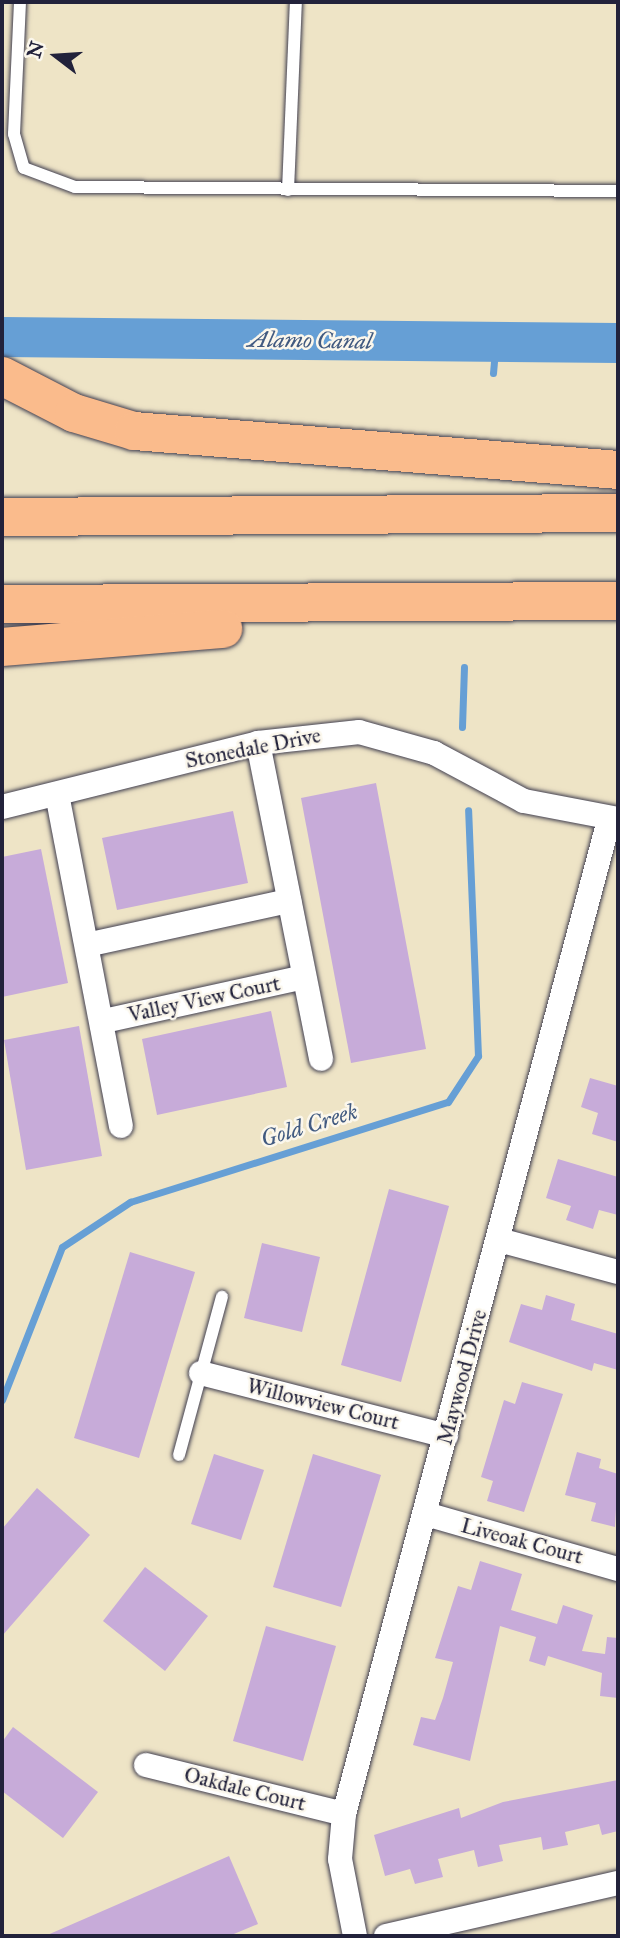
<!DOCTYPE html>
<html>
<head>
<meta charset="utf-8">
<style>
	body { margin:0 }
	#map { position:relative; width:620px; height:1938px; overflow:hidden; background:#eee4c6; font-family:"IM FELL Great Primer",serif }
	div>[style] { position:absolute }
	.stream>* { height:7px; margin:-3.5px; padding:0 3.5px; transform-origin:3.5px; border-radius:3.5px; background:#669fd5 }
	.river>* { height:40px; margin:-20px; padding:0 20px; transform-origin:20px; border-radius:20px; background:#669fd5 }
	.building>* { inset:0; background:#c7abd9 }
	.roads { filter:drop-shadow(0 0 2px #413f50) drop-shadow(0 0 2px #413f50) }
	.lane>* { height:12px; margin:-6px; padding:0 6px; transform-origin:6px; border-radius:6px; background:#fff }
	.street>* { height:24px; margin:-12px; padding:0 12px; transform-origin:12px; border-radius:12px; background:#fff }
	.highway>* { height:38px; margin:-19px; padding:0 19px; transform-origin:19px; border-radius:19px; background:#fabb8c }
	span { translate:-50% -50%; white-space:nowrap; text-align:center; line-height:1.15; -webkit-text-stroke:5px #fbf7ec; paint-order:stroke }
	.street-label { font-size:21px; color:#22223b }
	.water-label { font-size:23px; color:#415a80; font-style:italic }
	.frame { position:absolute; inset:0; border:4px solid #22223b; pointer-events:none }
	.north { position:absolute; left:21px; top:21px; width:70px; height:70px; -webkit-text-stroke:5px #fbf7ec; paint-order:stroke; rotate:287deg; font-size:19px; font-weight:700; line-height:28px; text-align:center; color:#22223b }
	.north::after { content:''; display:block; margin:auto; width:24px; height:32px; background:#22223b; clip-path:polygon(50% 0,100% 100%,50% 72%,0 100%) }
</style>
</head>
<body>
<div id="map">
	<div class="stream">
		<div style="left:493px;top:373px;width:32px;rotate:-85deg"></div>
		<div style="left:462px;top:727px;width:60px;rotate:-88.1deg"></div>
		<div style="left:2px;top:1400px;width:164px;rotate:-68.6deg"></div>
		<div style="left:62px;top:1247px;width:82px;rotate:-33.5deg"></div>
		<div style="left:130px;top:1202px;width:333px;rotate:-17.5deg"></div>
		<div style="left:448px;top:1102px;width:55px;rotate:-56.9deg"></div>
		<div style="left:478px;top:1056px;width:246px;rotate:-92.3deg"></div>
	</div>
	<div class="river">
		<div style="left:2px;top:337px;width:616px;rotate:0.56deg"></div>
	</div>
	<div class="building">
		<div style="clip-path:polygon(376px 783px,426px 1049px,351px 1063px,301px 798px)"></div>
		<div style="clip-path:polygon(233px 811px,248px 883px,117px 910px,102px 838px)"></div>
		<div style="clip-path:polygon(41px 849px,68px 983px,2px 997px,2px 857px)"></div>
		<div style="clip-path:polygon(271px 1011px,287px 1087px,157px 1115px,142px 1039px)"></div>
		<div style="clip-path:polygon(79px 1026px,102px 1156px,26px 1170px,4px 1040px)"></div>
		<div style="clip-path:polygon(590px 1078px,618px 1086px,618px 1142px,592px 1134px,598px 1113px,581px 1107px)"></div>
		<div style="clip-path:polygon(558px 1159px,618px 1177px,618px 1215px,599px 1210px,593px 1229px,566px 1220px,571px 1206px,546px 1198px)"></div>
		<div style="clip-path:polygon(389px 1189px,449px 1206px,401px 1382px,341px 1365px)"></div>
		<div style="clip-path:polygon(262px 1243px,320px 1257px,302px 1332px,244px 1318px)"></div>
		<div style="clip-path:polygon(130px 1252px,195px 1272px,139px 1458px,74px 1438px)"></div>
		<div style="clip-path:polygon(546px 1295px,575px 1304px,571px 1320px,618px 1334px,618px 1370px,594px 1363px,592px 1371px,509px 1342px,521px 1304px,542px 1310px)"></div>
		<div style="clip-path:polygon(522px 1382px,563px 1394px,524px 1512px,487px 1501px,493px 1481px,481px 1477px,504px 1400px,515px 1404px)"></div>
		<div style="clip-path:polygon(577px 1452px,601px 1459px,599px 1468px,618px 1474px,615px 1527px,591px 1521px,596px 1503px,565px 1495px)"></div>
		<div style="clip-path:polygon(214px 1454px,264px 1470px,241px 1540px,191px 1524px)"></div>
		<div style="clip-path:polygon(313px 1454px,381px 1475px,341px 1607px,273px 1587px)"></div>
		<div style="clip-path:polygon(37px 1488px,90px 1535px,2px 1636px,2px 1529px)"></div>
		<div style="clip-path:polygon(480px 1561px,522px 1574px,511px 1610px,557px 1624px,563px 1605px,593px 1615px,582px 1651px,605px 1654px,607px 1637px,618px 1638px,618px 1698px,600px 1696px,602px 1673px,548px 1656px,545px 1666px,529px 1661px,536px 1637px,500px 1626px,470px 1761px,413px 1745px,421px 1717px,435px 1720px,443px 1698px,453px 1662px,435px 1658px,458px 1586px,471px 1590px)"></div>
		<div style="clip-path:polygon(145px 1567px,208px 1616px,165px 1671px,103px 1621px)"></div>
		<div style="clip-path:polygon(266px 1626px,336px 1646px,303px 1761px,233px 1741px)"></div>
		<div style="clip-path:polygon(13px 1727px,98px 1792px,63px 1838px,2px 1791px,2px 1742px)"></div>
		<div style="clip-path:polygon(618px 1780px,618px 1831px,602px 1835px,599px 1824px,565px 1832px,568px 1845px,543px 1850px,541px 1837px,499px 1845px,503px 1861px,478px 1867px,474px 1850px,438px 1859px,443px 1877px,415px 1884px,410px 1869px,385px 1876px,374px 1835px,459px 1808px,461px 1818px,503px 1802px)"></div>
		<div style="clip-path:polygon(229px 1856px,258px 1924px,229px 1936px,45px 1936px)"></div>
	</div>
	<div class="roads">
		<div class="lane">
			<div style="left:20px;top:2px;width:132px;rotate:92.6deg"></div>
			<div style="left:14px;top:134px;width:35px;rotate:74deg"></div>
			<div style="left:24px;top:168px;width:54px;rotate:20.4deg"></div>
			<div style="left:75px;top:187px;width:543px;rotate:0.42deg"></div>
			<div style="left:288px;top:190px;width:188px;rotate:-87.6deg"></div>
			<div style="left:179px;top:1455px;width:164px;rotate:-74.8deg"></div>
		</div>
		<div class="street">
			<div style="left:258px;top:743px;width:322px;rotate:78.7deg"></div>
			<div style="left:57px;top:794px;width:338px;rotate:79.1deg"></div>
			<div style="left:2px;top:807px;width:264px;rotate:-14deg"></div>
			<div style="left:258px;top:743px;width:102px;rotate:-6.2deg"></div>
			<div style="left:359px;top:732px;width:78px;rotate:15.6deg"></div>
			<div style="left:434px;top:753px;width:102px;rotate:28.1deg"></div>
			<div style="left:524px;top:801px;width:96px;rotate:10.8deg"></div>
			<div style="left:91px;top:944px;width:203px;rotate:-12.3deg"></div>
			<div style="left:104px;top:1021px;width:205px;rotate:-12.4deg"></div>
			<div style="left:499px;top:1240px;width:123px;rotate:15.1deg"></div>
			<div style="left:201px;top:1373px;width:253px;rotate:14.4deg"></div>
			<div style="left:426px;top:1514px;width:200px;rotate:16deg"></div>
			<div style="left:146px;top:1765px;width:204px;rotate:13.9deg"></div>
			<div style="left:355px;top:1936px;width:78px;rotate:-101deg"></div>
			<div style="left:340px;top:1859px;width:45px;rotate:-84.9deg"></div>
			<div style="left:344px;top:1814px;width:1029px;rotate:-75.07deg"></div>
			<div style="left:386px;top:1936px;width:238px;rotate:-12.9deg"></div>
		</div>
		<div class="highway">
			<div style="left:2px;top:376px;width:81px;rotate:27.2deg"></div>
			<div style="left:74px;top:413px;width:63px;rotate:16.7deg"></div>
			<div style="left:134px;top:431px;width:486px;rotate:4.6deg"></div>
			<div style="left:2px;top:517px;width:616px;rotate:-0.37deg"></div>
			<div style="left:2px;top:604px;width:616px;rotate:-0.28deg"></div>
			<div style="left:2px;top:647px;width:222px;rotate:-4.7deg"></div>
		</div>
	</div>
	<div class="street-label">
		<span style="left:253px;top:748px;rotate:-11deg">Stonedale Drive</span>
		<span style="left:204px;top:999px;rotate:-12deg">Valley View Court</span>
		<span style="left:462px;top:1377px;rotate:-75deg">Maywood Drive</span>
		<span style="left:323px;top:1404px;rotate:14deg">Willowview Court</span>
		<span style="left:522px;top:1541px;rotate:15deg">Liveoak Court</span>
		<span style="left:245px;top:1789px;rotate:14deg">Oakdale Court</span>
	</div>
	<div class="water-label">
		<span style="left:310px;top:340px;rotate:1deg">Alamo Canal</span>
		<span style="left:309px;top:1125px;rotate:-17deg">Gold Creek</span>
	</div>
	<div class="frame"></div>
	<div class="north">N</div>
</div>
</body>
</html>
